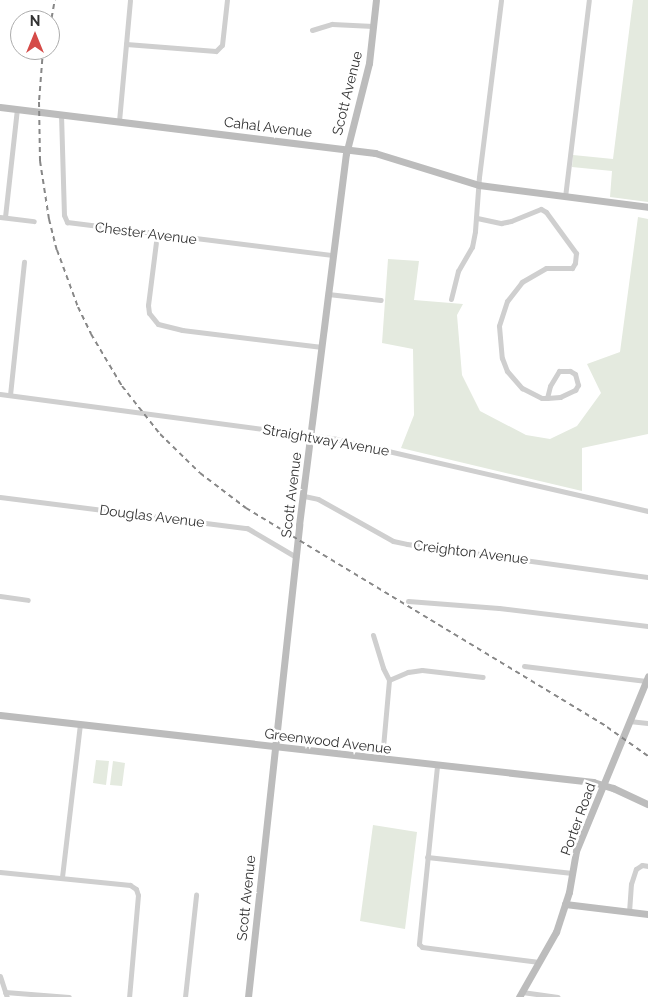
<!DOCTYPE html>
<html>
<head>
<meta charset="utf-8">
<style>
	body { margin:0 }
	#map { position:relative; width:648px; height:997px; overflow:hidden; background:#fff; font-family:Raleway,sans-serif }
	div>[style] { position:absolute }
	.green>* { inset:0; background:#e4eadf }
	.street>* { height:5px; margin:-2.5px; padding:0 2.5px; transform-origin:2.5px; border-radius:2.5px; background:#cfcfcf }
	.secondary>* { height:7px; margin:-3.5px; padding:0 3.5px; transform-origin:3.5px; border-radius:3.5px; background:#bcbcbc }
	.rail>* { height:2px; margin-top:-1px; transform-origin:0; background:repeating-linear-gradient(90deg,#878787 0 5px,transparent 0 9px) }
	span { translate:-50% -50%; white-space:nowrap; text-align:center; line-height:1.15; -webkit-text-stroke:5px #fff; paint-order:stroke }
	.street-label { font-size:14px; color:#323232 }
	.north { position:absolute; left:10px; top:10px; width:50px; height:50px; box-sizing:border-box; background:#fff; border:1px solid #adadad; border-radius:50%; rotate:0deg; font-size:14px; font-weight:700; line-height:20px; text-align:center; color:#323232 }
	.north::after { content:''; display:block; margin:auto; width:18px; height:22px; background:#d54b48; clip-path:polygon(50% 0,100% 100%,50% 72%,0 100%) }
</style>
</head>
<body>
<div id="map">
	<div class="green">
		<div style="clip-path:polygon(633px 0,648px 0,648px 202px,610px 197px,612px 171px,572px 167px,573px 155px,613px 159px)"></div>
		<div style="clip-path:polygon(638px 217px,648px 219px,648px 434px,582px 448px,582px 491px,401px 448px,414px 415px,413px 349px,382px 343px,388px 259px,419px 261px,414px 300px,463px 304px,457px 315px,462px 375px,480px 411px,526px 435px,550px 439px,577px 426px,601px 393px,587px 364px,620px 352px)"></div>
		<div style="clip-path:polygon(96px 760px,109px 761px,106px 785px,93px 783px)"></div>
		<div style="clip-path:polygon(113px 761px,125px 763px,122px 786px,110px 785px)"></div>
		<div style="clip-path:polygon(373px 825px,417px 832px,405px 929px,360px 921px)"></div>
	</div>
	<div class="street">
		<div style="left:312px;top:30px;width:21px;rotate:-17deg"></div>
		<div style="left:332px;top:24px;width:41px;rotate:2.8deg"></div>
		<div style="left:126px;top:44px;width:90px;rotate:4.4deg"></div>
		<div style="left:216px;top:51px;width:8px;rotate:-45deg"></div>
		<div style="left:222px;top:45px;width:45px;rotate:-83.7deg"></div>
		<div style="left:61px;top:114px;width:101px;rotate:88.3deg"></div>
		<div style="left:64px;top:215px;width:8px;rotate:67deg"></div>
		<div style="left:67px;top:222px;width:268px;rotate:7.1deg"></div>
		<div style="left:119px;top:121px;width:121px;rotate:-84.8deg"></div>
		<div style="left:565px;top:197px;width:198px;rotate:-83.1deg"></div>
		<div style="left:0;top:217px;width:34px;rotate:7deg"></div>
		<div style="left:5px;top:217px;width:109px;rotate:-83.7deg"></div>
		<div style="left:477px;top:218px;width:25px;rotate:12deg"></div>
		<div style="left:501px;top:223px;width:10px;rotate:-11deg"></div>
		<div style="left:511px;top:221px;width:32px;rotate:-22deg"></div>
		<div style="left:541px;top:209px;width:6px;rotate:31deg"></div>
		<div style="left:546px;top:212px;width:51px;rotate:53.8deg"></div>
		<div style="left:576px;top:253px;width:10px;rotate:96deg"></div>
		<div style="left:575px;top:263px;width:6px;rotate:121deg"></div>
		<div style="left:572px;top:268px;width:26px;rotate:180deg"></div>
		<div style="left:546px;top:268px;width:28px;rotate:150deg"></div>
		<div style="left:522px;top:282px;width:24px;rotate:128deg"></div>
		<div style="left:507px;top:301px;width:26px;rotate:108deg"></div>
		<div style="left:499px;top:326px;width:32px;rotate:85deg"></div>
		<div style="left:502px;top:358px;width:14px;rotate:69deg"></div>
		<div style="left:507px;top:371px;width:23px;rotate:49deg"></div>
		<div style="left:522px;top:388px;width:22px;rotate:27deg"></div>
		<div style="left:542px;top:398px;width:5px"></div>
		<div style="left:547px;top:398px;width:13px;rotate:-4deg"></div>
		<div style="left:560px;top:397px;width:17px;rotate:-25deg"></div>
		<div style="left:575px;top:390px;width:6px;rotate:-59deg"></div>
		<div style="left:578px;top:385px;width:11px;rotate:-105deg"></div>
		<div style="left:575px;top:374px;width:6px;rotate:-149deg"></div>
		<div style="left:570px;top:371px;width:11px;rotate:180deg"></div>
		<div style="left:559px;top:371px;width:17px;rotate:121deg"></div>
		<div style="left:550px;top:386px;width:12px;rotate:104deg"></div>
		<div style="left:157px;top:234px;width:72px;rotate:97.2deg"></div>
		<div style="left:148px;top:305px;width:8px;rotate:83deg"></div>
		<div style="left:149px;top:313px;width:14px;rotate:51deg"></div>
		<div style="left:158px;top:324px;width:25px;rotate:14deg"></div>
		<div style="left:182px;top:330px;width:141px;rotate:6.9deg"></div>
		<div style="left:328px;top:294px;width:53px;rotate:6.5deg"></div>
		<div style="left:451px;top:299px;width:29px;rotate:-76deg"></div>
		<div style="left:458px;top:271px;width:28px;rotate:-60deg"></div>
		<div style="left:472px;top:247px;width:16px;rotate:-79deg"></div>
		<div style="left:475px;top:231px;width:54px;rotate:-85.8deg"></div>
		<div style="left:479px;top:177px;width:178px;rotate:-82.9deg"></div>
		<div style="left:0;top:394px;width:339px;rotate:7.6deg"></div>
		<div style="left:336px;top:439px;width:320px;rotate:13deg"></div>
		<div style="left:10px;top:395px;width:134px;rotate:-84deg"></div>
		<div style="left:304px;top:496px;width:14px;rotate:12deg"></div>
		<div style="left:318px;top:499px;width:86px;rotate:29.2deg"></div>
		<div style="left:393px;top:541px;width:14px;rotate:12deg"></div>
		<div style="left:407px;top:544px;width:243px;rotate:7.8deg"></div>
		<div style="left:0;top:497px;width:249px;rotate:7.2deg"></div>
		<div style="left:247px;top:528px;width:57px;rotate:30.6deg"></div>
		<div style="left:0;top:596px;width:28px;rotate:8deg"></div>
		<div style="left:408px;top:601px;width:91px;rotate:4.4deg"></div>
		<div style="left:499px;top:608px;width:150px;rotate:6.9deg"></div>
		<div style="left:373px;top:635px;width:34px;rotate:73deg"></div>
		<div style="left:383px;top:668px;width:13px;rotate:63deg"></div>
		<div style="left:389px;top:680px;width:79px;rotate:95.1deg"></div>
		<div style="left:524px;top:666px;width:123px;rotate:7deg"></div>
		<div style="left:389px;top:680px;width:21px;rotate:-23deg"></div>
		<div style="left:408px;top:672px;width:14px;rotate:-8deg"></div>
		<div style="left:422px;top:670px;width:61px;rotate:6.5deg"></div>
		<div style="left:629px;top:721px;width:19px;rotate:6deg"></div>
		<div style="left:437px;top:766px;width:179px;rotate:95.8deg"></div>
		<div style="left:419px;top:944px;width:4px;rotate:45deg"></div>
		<div style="left:422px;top:947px;width:118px;rotate:7.3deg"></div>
		<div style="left:427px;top:857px;width:146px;rotate:6.3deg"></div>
		<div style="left:0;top:872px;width:131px;rotate:5.7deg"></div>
		<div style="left:130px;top:885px;width:7px;rotate:34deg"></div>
		<div style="left:136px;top:889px;width:6px;rotate:72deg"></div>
		<div style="left:138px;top:895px;width:102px;rotate:95deg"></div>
		<div style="left:62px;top:877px;width:154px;rotate:-83.3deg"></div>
		<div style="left:629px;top:912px;width:28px;rotate:-86deg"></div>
		<div style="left:631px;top:884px;width:16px;rotate:-72deg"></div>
		<div style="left:636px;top:869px;width:7px;rotate:-34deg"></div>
		<div style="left:642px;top:865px;width:6px;rotate:9deg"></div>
		<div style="left:0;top:976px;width:22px;rotate:72deg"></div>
		<div style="left:5px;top:992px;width:64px;rotate:4.5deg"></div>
		<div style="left:522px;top:992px;width:36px;rotate:8deg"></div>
		<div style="left:185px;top:997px;width:103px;rotate:-83.8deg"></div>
	</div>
	<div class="secondary">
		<div style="left:0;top:107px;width:378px;rotate:7deg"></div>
		<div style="left:375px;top:153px;width:109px;rotate:17.1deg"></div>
		<div style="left:479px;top:185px;width:170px;rotate:7.4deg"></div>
		<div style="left:0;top:715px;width:597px;rotate:6.45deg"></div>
		<div style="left:593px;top:782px;width:21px;rotate:17deg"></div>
		<div style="left:613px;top:788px;width:38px;rotate:25deg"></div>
		<div style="left:565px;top:904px;width:84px;rotate:6.9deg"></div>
		<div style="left:248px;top:997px;width:475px;rotate:-83.8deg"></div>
		<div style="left:299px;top:525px;width:374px;rotate:-82.8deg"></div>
		<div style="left:346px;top:154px;width:94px;rotate:-75.8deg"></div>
		<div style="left:369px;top:63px;width:63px;rotate:-83.7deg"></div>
		<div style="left:519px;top:997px;width:75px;rotate:-60.4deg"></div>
		<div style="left:556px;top:932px;width:42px;rotate:-72deg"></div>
		<div style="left:569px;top:892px;width:42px;rotate:-80.3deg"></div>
		<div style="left:576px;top:851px;width:189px;rotate:-67.6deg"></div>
	</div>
	<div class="rail">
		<div style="left:50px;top:27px;width:27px;rotate:-80deg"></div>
		<div style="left:43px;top:50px;width:52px;rotate:94.4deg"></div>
		<div style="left:39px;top:102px;width:59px;rotate:89deg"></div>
		<div style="left:40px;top:161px;width:59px;rotate:81.2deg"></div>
		<div style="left:49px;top:219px;width:32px;rotate:76deg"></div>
		<div style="left:57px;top:250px;width:61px;rotate:69.8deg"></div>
		<div style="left:78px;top:307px;width:30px;rotate:64deg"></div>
		<div style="left:91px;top:334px;width:61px;rotate:59.2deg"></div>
		<div style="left:122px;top:386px;width:61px;rotate:51.6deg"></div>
		<div style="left:160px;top:434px;width:56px;rotate:44.3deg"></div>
		<div style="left:200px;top:473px;width:58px;rotate:37.3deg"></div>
		<div style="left:246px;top:508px;width:422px;rotate:31.2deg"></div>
		<div style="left:607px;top:727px;width:50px;rotate:35.3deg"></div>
	</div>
	<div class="street-label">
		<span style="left:347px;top:93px;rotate:-76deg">Scott Avenue</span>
		<span style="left:268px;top:127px;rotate:7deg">Cahal Avenue</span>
		<span style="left:146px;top:233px;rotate:7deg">Chester Avenue</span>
		<span style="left:326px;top:440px;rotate:10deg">Straightway Avenue</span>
		<span style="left:291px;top:495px;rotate:-83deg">Scott Avenue</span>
		<span style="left:152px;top:516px;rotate:7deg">Douglas Avenue</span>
		<span style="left:471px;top:552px;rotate:7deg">Creighton Avenue</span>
		<span style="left:328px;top:741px;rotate:7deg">Greenwood Avenue</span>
		<span style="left:578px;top:819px;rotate:-70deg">Porter Road</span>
		<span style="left:246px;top:898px;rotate:-84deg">Scott Avenue</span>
	</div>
	<div class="north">N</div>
</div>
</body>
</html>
